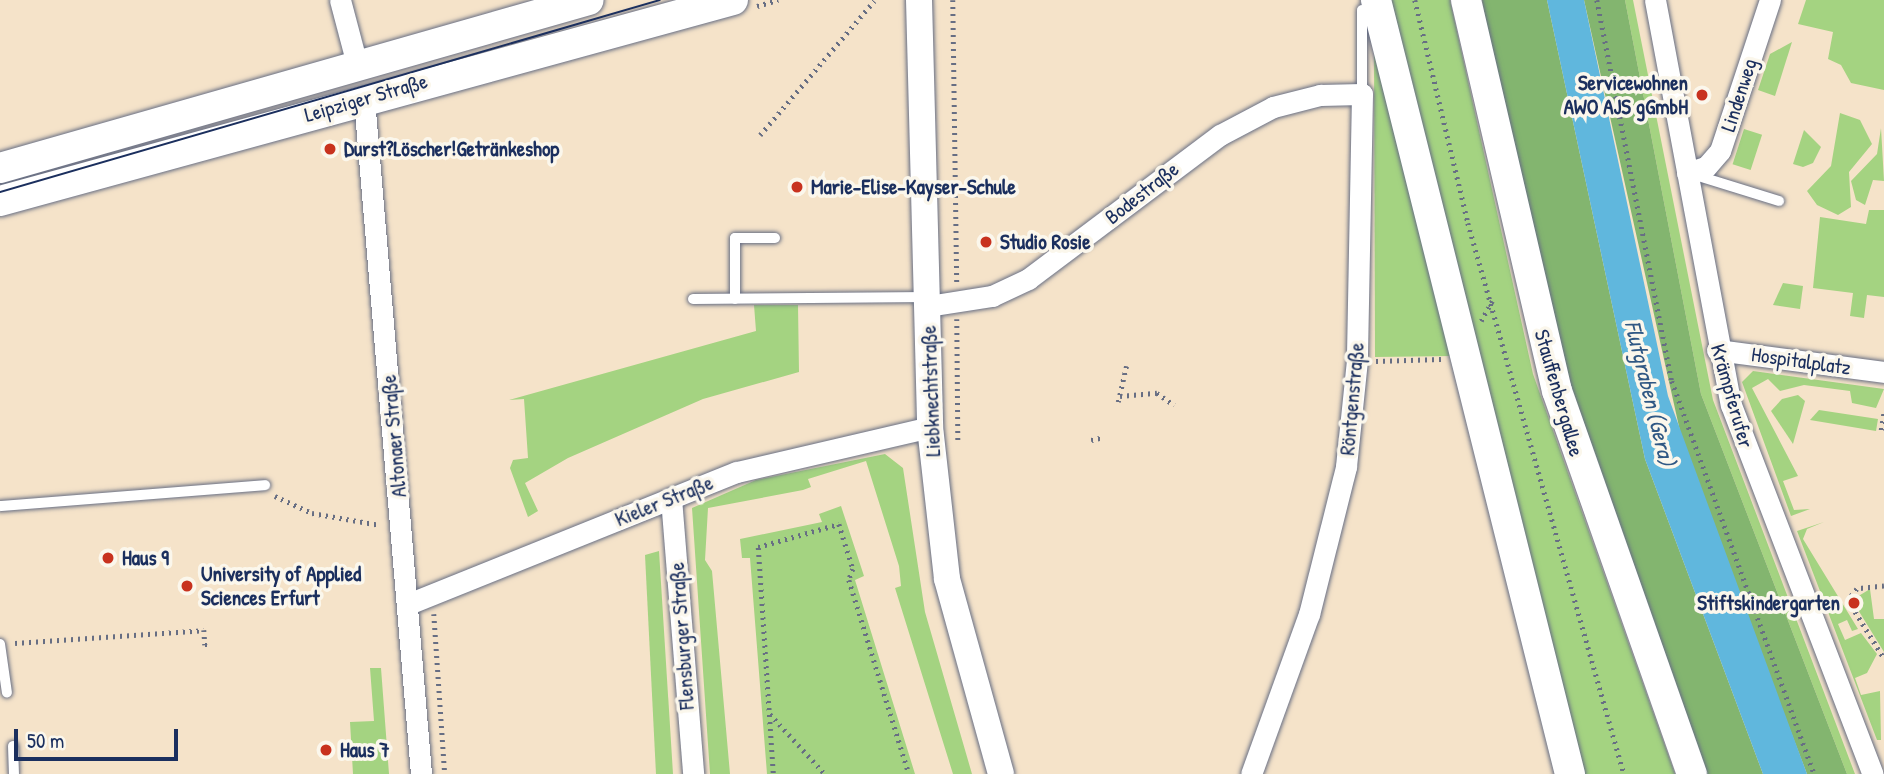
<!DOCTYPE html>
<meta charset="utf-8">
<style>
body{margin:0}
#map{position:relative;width:1884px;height:774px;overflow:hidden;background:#f5e3c9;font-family:"Patrick Hand",sans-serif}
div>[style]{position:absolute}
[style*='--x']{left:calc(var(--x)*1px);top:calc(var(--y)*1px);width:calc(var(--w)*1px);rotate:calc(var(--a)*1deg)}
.green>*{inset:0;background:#a4d381;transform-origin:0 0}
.forest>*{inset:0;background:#83b56f}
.water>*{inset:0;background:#60b7dd}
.path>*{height:4.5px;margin-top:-2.25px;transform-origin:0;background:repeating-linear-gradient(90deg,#676e83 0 2px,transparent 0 7px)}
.roads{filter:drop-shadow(0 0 2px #676e83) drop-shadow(0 0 2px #676e83)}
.service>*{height:10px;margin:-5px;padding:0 5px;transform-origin:5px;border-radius:5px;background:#fff}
.minor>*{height:21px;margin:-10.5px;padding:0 10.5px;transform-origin:10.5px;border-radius:10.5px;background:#fff}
.tertiary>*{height:26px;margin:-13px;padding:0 13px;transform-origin:13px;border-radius:13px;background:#fff}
.secondary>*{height:30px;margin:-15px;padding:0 15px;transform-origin:15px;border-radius:15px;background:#fff}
.tram>*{height:2px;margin:-1px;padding:0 1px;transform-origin:1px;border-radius:1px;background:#1b2f5e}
.dots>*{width:19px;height:19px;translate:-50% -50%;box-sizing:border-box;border:4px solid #fbf7ec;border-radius:50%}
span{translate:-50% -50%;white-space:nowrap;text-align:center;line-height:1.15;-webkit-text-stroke:7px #fbf7ec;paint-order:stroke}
.poi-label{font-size:21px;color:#1b2f5e;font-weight:700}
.right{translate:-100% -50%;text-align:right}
.left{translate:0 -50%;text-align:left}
.street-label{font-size:21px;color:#1b2f5e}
.water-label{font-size:23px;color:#305884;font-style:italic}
.scale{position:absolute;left:14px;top:729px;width:164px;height:32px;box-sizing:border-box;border:4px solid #1b2f5e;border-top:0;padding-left:9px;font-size:21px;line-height:24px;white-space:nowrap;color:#1b2f5e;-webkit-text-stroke:5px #fbf7ec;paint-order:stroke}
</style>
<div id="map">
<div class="green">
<i style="clip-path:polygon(1387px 0,1450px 0,1533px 374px,1675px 774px,1580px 774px)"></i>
<i style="clip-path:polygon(1625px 0,1633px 0,1713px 400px,1855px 774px,1847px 774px,1701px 394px)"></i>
<i style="clip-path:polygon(1806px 0,1884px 0,1884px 90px,1851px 83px,1841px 65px,1828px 59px,1833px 32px,1798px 24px)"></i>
<i style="clip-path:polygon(1792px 42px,1775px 96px,1758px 90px,1770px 54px)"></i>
<i style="clip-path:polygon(1374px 49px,1452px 356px,1375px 357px)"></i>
<i style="clip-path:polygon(1840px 113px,1860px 120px,1872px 144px,1849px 172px,1851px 207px,1838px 215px,1817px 205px,1807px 191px,1831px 166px)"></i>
<i style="clip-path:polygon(1881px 128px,1884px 181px,1873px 180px,1865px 205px,1856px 200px,1851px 181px,1877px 154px)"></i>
<i style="left:1744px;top:129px;width:19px;height:37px;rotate:18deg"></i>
<i style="clip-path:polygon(1804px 130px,1821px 147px,1813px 163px,1803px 167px,1793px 164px)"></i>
<i style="clip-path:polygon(1869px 210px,1884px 210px,1884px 297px,1867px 295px,1864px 318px,1850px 316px,1853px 293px,1813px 288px,1820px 217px,1866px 224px)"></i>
<i style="clip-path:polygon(1783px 283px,1803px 286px,1800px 309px,1773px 305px)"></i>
<i style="clip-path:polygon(754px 305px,798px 305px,799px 372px,703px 399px,568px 458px,525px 483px,538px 511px,528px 517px,510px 468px,513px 460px,528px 458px,524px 399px,509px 400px,756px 331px)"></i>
<i style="clip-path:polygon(1753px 371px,1884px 389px,1876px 408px,1852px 403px,1850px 391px,1804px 385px,1780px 391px,1768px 379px,1752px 388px,1798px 476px,1783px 481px,1794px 510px,1810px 509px,1791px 516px,1742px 382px)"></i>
<i style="clip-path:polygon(1798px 395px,1805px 401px,1793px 444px,1771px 411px,1782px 399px)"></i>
<i style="clip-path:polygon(1819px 410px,1878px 419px,1876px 431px,1810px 420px)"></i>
<i style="clip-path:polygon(885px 454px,903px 468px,925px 612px,972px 774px,953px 774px,895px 588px,901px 586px,899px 566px,866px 461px,808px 479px,811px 487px,803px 490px,708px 508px,705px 560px,712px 571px,730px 774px,710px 774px,692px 508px,756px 480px)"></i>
<i style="clip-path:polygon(841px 506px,864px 576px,855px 580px,915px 774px,767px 774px,750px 558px,742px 558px,740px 539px,822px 522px,819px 514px)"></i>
<i style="clip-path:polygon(1824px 522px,1807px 529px,1803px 539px,1858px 629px,1852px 631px,1847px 620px,1838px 624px,1845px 640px,1861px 633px,1877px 654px,1867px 673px,1855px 678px,1861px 695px,1880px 691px,1881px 740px,1877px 740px,1797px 531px)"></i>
<i style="clip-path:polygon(659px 551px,673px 774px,656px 774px,645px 555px)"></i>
<i style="clip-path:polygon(1870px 589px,1874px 619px,1884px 619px,1884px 652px,1852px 600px)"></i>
<i style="clip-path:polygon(370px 668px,381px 668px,389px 774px,353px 774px,350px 722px,374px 721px)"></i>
</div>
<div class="forest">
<i style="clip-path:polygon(1482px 0,1547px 0,1645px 459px,1763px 774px,1707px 774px,1640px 610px,1592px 469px,1502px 113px)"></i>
<i style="clip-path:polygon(1584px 0,1625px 0,1701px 394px,1847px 774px,1807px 774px,1686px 458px)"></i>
</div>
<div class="water">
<i style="clip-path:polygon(1547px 0,1584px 0,1668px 396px,1807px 774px,1763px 774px,1645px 459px)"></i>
</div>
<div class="path">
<i style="--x:953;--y:0;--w:283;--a:89.2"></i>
<i style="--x:1415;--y:0;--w:229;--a:76.6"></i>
<i style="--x:1468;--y:223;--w:573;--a:74.19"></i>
<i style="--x:1597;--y:0;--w:388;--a:78.9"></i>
<i style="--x:1672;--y:381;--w:418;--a:70.1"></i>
<i style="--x:757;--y:6;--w:22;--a:-16"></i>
<i style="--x:760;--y:135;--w:176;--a:-49.6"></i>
<i style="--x:957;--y:319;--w:121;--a:89.5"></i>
<i style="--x:1481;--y:321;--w:23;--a:-61"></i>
<i style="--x:1376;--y:361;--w:65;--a:-1.8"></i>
<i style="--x:1120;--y:396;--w:37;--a:-5"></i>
<i style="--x:1157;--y:393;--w:21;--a:35"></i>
<i style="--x:1118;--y:402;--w:37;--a:-77"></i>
<i style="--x:1881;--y:430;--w:18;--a:-81"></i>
<i style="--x:1091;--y:440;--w:13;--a:-13"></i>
<i style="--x:275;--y:496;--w:41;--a:24.7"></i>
<i style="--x:312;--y:513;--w:69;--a:10"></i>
<i style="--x:1884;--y:586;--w:27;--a:174"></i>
<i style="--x:1857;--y:589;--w:14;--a:129"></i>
<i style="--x:1848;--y:600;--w:68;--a:58.2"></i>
<i style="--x:434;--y:614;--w:160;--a:86.1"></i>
<i style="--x:15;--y:643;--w:189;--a:-3.9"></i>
<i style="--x:204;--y:630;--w:15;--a:86"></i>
<i style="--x:205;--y:645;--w:6;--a:0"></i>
<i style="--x:770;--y:714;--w:81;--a:47.5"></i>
<i style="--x:773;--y:773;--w:226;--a:-93.8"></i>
<i style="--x:758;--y:547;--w:84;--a:-15.9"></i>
<i style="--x:839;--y:524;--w:47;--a:72.7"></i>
<i style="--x:853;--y:569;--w:12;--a:110"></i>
<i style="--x:849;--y:580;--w:203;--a:72.8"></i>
</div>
<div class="roads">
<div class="service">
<i style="--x:1362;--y:94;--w:84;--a:-90"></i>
<i style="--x:1695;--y:175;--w:88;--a:17.2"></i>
<i style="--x:693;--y:299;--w:235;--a:-0.5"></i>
<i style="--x:735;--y:299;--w:61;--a:-90"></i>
<i style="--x:735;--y:238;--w:40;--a:0"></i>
<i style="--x:0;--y:506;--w:266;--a:-4.5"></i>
<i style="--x:0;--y:644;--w:49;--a:81.9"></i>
<i style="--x:13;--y:746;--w:28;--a:88"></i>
</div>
<div class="minor">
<i style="--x:340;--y:0;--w:70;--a:75.2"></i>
<i style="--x:1655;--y:0;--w:412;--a:79.4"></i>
<i style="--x:1731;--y:405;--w:395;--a:69"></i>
<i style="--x:364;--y:99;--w:677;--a:85.17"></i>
<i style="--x:1687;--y:173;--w:20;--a:-18"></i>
<i style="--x:1706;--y:167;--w:21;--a:-49"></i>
<i style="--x:1720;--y:151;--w:159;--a:-71.7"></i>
<i style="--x:928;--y:306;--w:65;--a:-8.9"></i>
<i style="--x:992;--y:296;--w:40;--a:-25"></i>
<i style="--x:1028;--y:279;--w:240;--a:-36.9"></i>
<i style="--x:1220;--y:135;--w:60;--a:-27.8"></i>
<i style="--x:1273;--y:107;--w:49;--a:-14.3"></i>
<i style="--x:1320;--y:95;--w:42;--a:-1.4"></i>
<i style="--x:1362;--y:94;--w:266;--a:91.1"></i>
<i style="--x:1357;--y:360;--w:108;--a:95.9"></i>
<i style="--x:1346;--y:467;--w:152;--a:104.1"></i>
<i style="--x:1309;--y:614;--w:170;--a:109.9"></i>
<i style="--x:1717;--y:350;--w:168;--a:7.5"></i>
<i style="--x:671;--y:498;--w:277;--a:85.4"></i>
<i style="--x:408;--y:604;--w:354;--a:-21.9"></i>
<i style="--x:737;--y:472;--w:198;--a:-13.1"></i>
</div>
<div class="tertiary">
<i style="--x:919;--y:0;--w:427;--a:88.5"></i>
<i style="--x:930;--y:427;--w:153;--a:83.6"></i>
<i style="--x:947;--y:579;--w:202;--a:74.5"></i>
</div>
<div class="secondary">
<i style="--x:1376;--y:0;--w:798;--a:75.93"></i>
<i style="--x:1466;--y:0;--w:401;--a:76.9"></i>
<i style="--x:1557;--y:391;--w:406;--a:70.6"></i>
<i style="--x:0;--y:168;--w:612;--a:-15.92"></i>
<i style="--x:0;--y:201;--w:760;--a:-15.33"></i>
</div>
</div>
<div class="tram">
<i style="--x:0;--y:192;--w:687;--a:-16.22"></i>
</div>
<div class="dots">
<i style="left:1702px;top:95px;background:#c8321e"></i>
<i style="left:330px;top:149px;background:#c8321e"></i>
<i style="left:797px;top:187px;background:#c8321e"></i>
<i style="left:986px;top:242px;background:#c8321e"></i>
<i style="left:108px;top:558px;background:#c8321e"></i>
<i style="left:187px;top:586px;background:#c8321e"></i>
<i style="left:1854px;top:603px;background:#c8321e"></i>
<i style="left:326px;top:750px;background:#c8321e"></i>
</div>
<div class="poi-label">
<span class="right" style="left:1688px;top:95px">Servicewohnen<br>AWO AJS gGmbH</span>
<span class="left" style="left:344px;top:149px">Durst?Löscher!Getränkeshop</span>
<span class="left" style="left:811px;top:187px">Marie-Elise-Kayser-Schule</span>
<span class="left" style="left:1000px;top:242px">Studio Rosie</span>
<span class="left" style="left:122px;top:558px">Haus 9</span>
<span class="left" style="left:201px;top:586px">University of Applied<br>Sciences Erfurt</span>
<span class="right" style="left:1840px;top:603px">Stiftskindergarten</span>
<span class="left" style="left:340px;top:750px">Haus 7</span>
</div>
<div class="street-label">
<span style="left:1739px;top:95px;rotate:-72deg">Lindenweg</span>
<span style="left:366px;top:98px;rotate:-16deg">Leipziger Straße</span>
<span style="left:1142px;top:193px;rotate:-38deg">Bodestraße</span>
<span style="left:1801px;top:361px;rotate:8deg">Hospitalplatz</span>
<span style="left:931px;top:391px;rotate:-92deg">Liebknechtstraße</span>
<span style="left:1559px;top:393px;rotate:74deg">Stauffenbergallee</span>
<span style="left:1732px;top:396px;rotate:74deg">Krämpferufer</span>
<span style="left:1352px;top:399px;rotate:-85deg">Röntgenstraße</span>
<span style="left:394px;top:436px;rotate:-95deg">Altonaer Straße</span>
<span style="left:664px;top:501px;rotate:-22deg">Kieler Straße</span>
<span style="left:682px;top:636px;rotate:-94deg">Flensburger Straße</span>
</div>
<div class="water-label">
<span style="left:1650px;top:393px;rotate:76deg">Flutgraben (Gera)</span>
</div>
<div class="scale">50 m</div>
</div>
